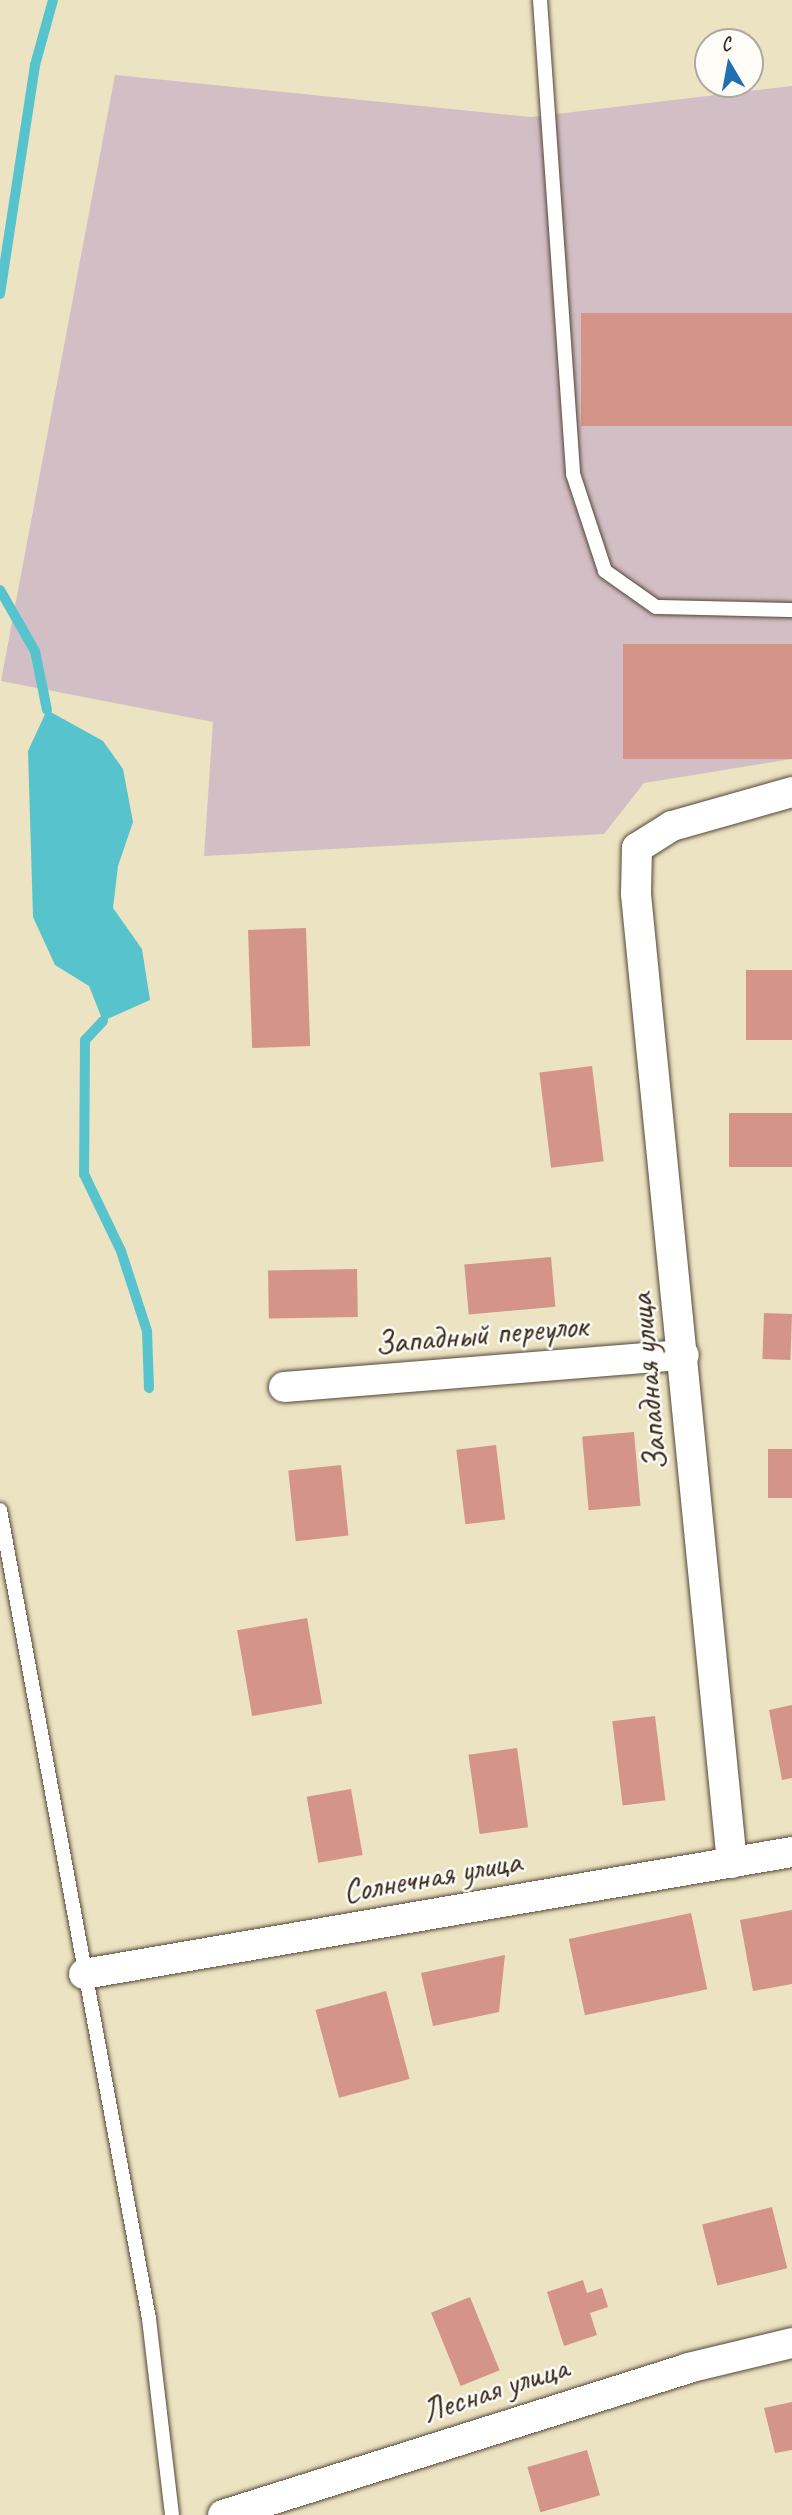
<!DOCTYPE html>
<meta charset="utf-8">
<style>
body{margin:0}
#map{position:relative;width:792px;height:2515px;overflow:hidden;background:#ebe3c2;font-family:Caveat,sans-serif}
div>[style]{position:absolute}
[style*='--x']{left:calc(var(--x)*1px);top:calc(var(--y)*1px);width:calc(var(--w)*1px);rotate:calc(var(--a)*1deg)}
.industrial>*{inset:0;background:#d2bec5}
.water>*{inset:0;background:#57c4cd}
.stream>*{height:10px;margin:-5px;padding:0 5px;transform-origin:5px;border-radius:5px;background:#57c4cd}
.building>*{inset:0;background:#d49488;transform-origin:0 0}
.roads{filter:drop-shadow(0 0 2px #554637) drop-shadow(0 0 2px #554637)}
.service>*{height:14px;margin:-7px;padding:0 7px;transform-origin:7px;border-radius:7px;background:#fff}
.minor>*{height:30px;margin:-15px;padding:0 15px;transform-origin:15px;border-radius:15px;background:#fff}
span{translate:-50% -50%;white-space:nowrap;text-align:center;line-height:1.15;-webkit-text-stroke:5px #fdfcf7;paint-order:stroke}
.street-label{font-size:33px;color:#3b2a1e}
.north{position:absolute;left:694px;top:28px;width:70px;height:70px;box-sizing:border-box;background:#fdfcf7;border:2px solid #afa8a0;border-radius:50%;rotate:350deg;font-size:19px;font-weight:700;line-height:28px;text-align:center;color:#3b2a1e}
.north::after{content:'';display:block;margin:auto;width:24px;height:32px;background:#1f6fb2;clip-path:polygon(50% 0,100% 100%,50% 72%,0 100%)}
</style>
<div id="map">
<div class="industrial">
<i style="clip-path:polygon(115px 75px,531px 117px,792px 86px,792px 759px,644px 783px,604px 834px,204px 856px,213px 722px,1px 681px)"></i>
</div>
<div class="water">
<i style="clip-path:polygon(47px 710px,103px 741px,123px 769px,133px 822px,118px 866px,113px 908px,142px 949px,150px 1000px,103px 1021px,89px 986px,55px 965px,33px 917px,28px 751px)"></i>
</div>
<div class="stream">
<i style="--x:0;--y:294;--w:232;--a:-81.3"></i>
<i style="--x:35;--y:65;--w:67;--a:-74.5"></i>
<i style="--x:0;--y:590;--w:70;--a:60.2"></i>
<i style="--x:35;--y:651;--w:60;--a:78.5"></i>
<i style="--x:103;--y:1021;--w:26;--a:133"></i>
<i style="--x:85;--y:1040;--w:134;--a:90.4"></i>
<i style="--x:84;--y:1174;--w:85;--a:64.3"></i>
<i style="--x:121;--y:1251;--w:84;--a:72"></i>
<i style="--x:147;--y:1331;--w:57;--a:88"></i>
</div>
<div class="building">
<i style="left:792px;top:313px;width:113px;height:211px;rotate:90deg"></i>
<i style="left:792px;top:644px;width:115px;height:169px;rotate:90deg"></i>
<i style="left:306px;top:928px;width:118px;height:58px;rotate:88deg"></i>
<i style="left:792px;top:970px;width:70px;height:46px;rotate:90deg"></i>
<i style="left:592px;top:1066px;width:96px;height:53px;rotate:83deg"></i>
<i style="left:792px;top:1113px;width:54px;height:63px;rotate:90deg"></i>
<i style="left:551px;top:1257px;width:50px;height:87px;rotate:85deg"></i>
<i style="left:357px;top:1269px;width:48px;height:89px;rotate:89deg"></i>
<i style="left:764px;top:1313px;width:28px;height:46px;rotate:2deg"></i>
<i style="left:634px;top:1432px;width:74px;height:52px;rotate:85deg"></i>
<i style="left:496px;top:1445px;width:75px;height:40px;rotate:83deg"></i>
<i style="left:792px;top:1449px;width:49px;height:24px;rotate:90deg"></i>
<i style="left:341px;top:1465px;width:71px;height:53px;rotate:84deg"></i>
<i style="left:307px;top:1618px;width:87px;height:71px;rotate:80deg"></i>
<i style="clip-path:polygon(792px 1705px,792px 1778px,782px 1780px,769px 1710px)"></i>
<i style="left:655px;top:1716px;width:85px;height:43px;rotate:83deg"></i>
<i style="left:517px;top:1748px;width:80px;height:49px;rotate:82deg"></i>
<i style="left:351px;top:1789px;width:67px;height:45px;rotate:80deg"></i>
<i style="clip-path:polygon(792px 1910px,792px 1984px,753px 1991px,740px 1920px)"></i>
<i style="left:691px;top:1913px;width:78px;height:125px;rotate:78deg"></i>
<i style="clip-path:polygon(505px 1955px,499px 2012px,433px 2026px,421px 1973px)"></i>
<i style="left:386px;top:1991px;width:91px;height:73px;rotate:75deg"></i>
<i style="left:772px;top:2207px;width:63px;height:72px;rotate:76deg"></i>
<i style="clip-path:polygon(583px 2280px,587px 2293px,602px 2288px,608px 2307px,590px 2313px,597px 2335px,564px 2346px,547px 2292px)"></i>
<i style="left:470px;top:2297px;width:79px;height:42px;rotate:68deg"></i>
<i style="clip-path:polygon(792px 2402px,792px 2450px,775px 2453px,764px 2408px)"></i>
<i style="left:587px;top:2450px;width:47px;height:62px;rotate:74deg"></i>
</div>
<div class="roads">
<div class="service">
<i style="--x:540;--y:0;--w:475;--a:86"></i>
<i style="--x:573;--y:474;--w:102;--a:71.7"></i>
<i style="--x:605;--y:571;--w:62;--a:35.2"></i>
<i style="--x:656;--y:607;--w:136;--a:1.3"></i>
<i style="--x:0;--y:1510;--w:823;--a:79.56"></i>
<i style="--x:149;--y:2319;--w:197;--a:83.3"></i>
</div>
<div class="minor">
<i style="--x:284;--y:1387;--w:401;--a:-4.6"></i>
<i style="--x:732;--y:1863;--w:974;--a:-95.66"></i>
<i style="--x:636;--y:894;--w:46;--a:-88.8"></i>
<i style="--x:637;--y:848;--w:41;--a:-32.2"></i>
<i style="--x:672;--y:826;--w:125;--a:-15.8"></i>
<i style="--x:84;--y:1974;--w:718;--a:-9.78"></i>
<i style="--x:223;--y:2515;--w:488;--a:-17.5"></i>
<i style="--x:688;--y:2368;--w:107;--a:-13.5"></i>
</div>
</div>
<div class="street-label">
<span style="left:481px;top:1335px;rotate:-5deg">Западный переулок</span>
<span style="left:649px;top:1382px;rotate:-95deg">Западная улица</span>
<span style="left:432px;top:1877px;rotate:-10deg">Солнечная улица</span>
<span style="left:495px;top:2390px;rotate:-18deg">Лесная улица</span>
</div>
<div class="north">С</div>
</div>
